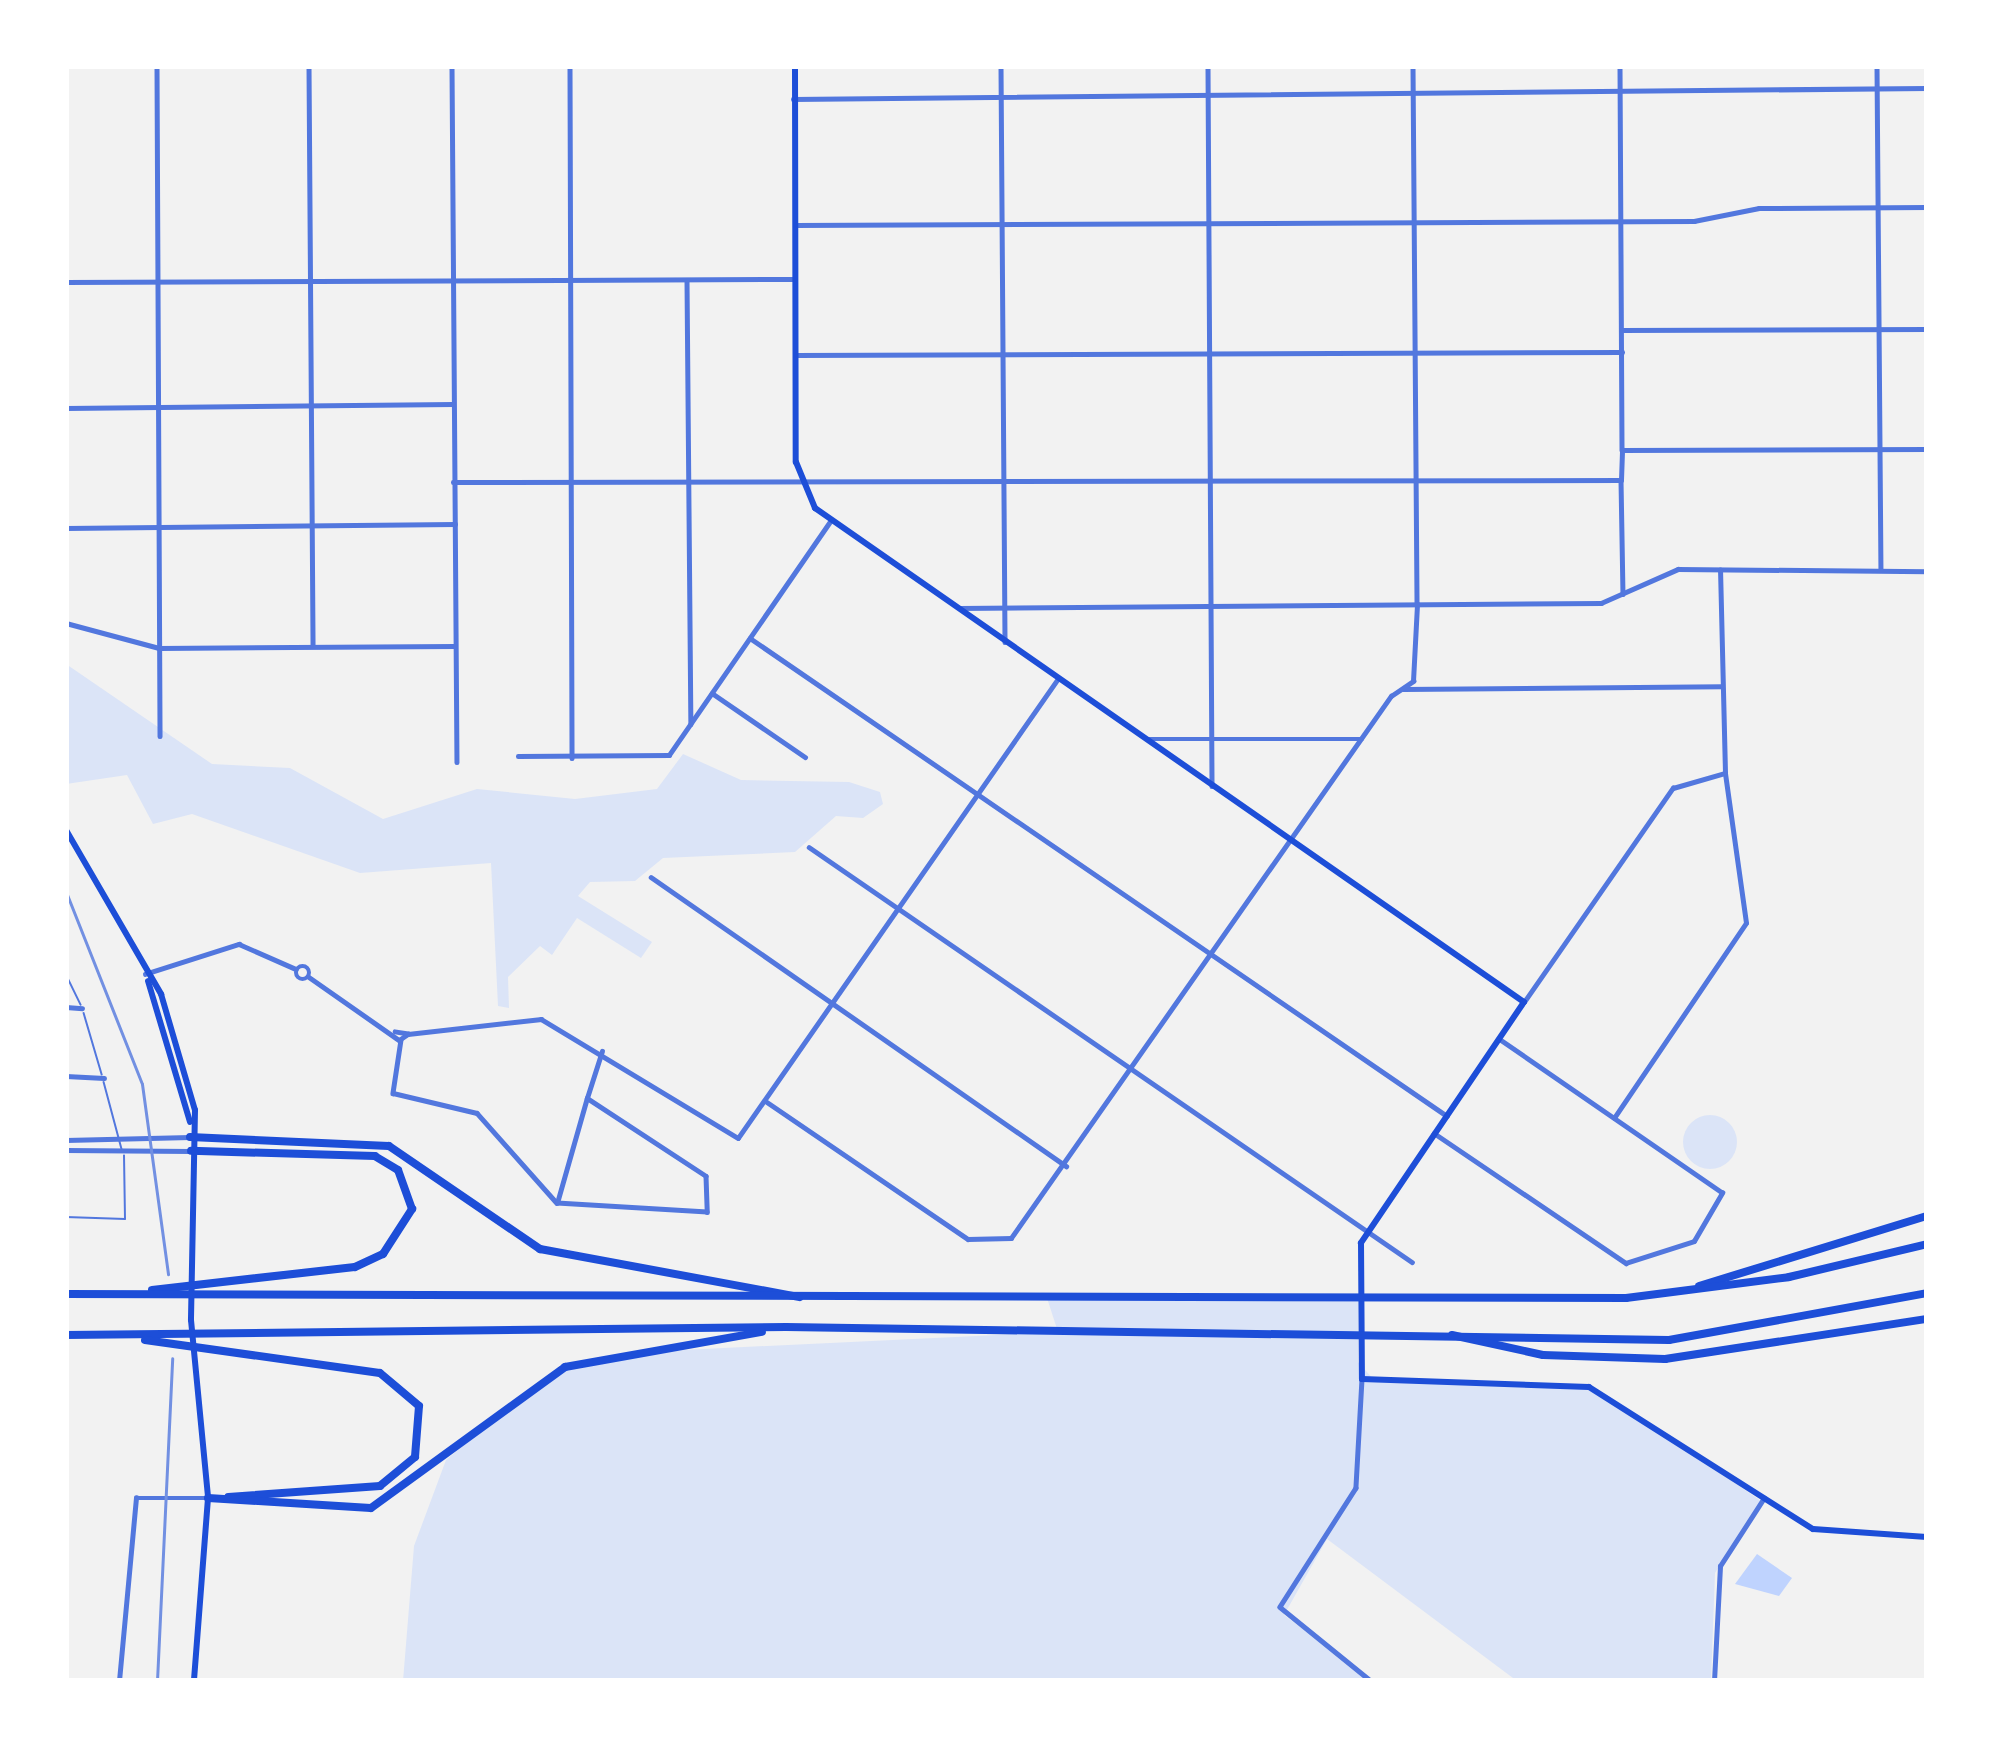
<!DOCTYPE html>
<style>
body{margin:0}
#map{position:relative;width:1993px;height:1747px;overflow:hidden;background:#f2f2f2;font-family:Quicksand,sans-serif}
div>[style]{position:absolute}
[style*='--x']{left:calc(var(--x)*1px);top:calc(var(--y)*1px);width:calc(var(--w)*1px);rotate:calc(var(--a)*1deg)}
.green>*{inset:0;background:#dbe4f7}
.round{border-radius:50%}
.water>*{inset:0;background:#bfd3fe}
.service>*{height:1.5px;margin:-0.75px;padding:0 0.75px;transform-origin:0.75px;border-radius:0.75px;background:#5277de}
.minor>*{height:4.5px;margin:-2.25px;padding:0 2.25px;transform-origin:2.25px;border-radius:2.25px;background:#5277de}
.tertiary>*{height:4.5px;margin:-2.25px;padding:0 2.25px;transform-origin:2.25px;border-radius:2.25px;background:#5277de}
.tertiary>.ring{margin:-2.25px;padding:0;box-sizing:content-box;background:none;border:4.5px solid #5277de;border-radius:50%}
.secondary>*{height:6px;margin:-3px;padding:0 3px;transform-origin:3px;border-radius:3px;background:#1d4ed8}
.primary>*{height:6px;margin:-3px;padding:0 3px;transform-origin:3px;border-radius:3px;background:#1d4ed8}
.motorway>*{height:8px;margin:-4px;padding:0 4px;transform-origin:4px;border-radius:4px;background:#1d4ed8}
.rail>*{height:3px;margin:-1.5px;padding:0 1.5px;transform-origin:1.5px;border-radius:1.5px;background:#7290e2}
span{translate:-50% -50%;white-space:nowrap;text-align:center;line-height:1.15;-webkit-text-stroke:9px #fff;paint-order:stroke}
.frame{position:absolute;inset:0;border:69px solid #fff;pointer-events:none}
</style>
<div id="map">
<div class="green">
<i style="clip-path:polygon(66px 664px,212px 764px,290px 768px,383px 819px,477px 789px,575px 799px,657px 789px,683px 754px,741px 780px,849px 782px,880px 792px,883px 804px,863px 818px,836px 816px,795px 852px,663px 858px,635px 881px,590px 882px,578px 896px,652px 942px,641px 958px,577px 918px,552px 955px,540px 946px,508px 977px,509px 1008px,498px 1006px,491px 863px,360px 873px,192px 814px,153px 824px,127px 775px,66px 784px)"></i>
<i class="round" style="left:1683px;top:1115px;width:54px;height:54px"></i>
<i style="clip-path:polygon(1046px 1295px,1358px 1296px,1358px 1362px,1375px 1381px,1582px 1387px,1614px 1400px,1761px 1501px,1715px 1573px,1711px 1681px,1517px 1681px,1327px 1539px,1284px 1615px,1373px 1681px,403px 1681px,414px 1546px,446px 1460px,538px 1382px,569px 1366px,683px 1350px,1058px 1332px)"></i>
</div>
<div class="water">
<i style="clip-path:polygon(1757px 1554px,1792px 1578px,1779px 1596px,1735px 1584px)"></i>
</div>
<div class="service">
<i style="--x:66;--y:974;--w:34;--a:64"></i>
<i style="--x:84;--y:1013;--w:64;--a:73.6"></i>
<i style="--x:104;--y:1082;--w:69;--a:75"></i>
<i style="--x:66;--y:1217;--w:59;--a:1.9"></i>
<i style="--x:125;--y:1219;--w:63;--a:-90.9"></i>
</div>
<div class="minor">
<i style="--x:157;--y:66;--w:670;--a:89.74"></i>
<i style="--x:309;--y:66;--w:580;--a:89.6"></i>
<i style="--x:452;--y:66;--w:696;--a:89.59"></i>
<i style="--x:570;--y:66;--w:692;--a:89.83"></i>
<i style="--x:1001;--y:66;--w:576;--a:89.6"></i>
<i style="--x:1208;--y:66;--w:720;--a:89.68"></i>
<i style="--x:1620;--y:66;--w:384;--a:89.7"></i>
<i style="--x:1877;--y:66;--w:504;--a:89.55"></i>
<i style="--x:793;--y:99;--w:1134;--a:-0.56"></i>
<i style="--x:687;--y:280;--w:444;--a:89.5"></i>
<i style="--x:1621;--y:330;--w:306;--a:-0.2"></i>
<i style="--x:796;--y:355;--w:826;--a:-0.21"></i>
<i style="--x:66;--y:408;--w:387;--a:-0.6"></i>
<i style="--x:1621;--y:480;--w:114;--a:89"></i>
<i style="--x:66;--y:528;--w:389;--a:-0.6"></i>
<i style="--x:66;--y:623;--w:96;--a:15"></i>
<i style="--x:159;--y:648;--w:296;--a:-0.4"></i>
<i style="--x:750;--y:638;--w:845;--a:34.44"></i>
<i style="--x:1403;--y:689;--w:319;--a:-0.5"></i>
<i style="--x:712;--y:693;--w:113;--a:34.5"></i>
<i style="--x:1146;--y:739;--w:216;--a:0"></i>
<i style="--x:518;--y:756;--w:151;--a:-0.4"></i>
<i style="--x:669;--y:755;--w:283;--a:-55.4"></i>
<i style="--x:809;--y:847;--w:732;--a:34.54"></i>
<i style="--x:651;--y:877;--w:506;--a:34.85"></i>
<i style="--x:66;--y:1007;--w:16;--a:4"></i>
<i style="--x:401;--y:1040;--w:54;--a:98.6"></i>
<i style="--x:393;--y:1093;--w:86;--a:13.4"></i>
<i style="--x:477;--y:1113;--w:120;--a:48.4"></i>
<i style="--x:66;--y:1076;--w:38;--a:3"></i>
<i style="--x:587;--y:1098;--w:142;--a:33.2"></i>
<i style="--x:706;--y:1176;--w:36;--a:88"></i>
<i style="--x:707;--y:1212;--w:150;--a:-176.6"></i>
<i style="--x:557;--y:1203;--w:109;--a:-74.1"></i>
<i style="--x:587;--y:1098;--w:49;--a:-72.3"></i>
<i style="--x:767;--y:1102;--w:243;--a:34.3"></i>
<i style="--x:968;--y:1239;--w:43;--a:-1.3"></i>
<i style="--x:1011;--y:1238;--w:662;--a:-54.97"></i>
<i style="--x:1391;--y:696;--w:27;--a:-34"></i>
<i style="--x:1413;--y:681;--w:77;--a:-87"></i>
<i style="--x:1614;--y:1118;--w:235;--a:-55.9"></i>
<i style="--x:1746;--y:923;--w:151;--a:-98"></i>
<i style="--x:1434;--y:1133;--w:232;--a:34.1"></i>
<i style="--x:1626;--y:1263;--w:71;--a:-17.9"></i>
<i style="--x:1694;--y:1241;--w:56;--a:-59.7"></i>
<i style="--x:1722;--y:1193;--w:270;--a:-145.4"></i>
<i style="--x:66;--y:1140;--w:124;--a:-1.4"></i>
<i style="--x:66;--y:1150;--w:125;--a:0.5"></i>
</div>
<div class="tertiary">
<i style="--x:1413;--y:66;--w:538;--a:89.57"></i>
<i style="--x:795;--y:225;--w:899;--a:-0.25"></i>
<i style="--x:1694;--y:221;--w:66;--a:-11.3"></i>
<i style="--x:1759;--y:208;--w:168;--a:-0.3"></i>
<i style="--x:66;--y:282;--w:729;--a:-0.24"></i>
<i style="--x:453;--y:482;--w:1168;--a:-0.1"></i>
<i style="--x:1621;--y:480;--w:30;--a:-88"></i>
<i style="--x:1622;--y:450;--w:305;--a:-0.2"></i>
<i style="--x:960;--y:608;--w:641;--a:-0.45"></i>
<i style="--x:1601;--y:603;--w:84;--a:-23.8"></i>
<i style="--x:1678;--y:569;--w:249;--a:0.5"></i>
<i class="ring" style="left:296px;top:966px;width:9.5px;height:9.5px"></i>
<i style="--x:145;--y:974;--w:99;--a:-17.7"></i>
<i style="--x:239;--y:944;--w:62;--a:23.7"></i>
<i style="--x:309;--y:977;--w:110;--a:35"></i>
<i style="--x:399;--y:1040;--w:11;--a:-34"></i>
<i style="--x:408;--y:1034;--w:13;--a:-171"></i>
<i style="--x:1524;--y:1002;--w:261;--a:-55.2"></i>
<i style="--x:1673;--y:788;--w:54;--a:-16.1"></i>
<i style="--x:1725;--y:773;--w:203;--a:-91.4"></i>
<i style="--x:408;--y:1034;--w:134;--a:-6.4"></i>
<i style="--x:541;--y:1019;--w:230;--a:31.1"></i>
<i style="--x:738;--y:1138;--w:558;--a:-55.14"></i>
<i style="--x:1362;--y:1379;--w:109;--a:93.2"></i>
<i style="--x:1356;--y:1488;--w:141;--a:122.6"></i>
<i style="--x:1280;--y:1607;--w:117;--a:39.1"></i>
<i style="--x:119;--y:1681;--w:184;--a:-84.7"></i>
<i style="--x:136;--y:1498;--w:72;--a:0"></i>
<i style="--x:1714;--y:1681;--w:115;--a:-87"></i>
<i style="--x:1720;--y:1566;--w:81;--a:-57.1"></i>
</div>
<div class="secondary">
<i style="--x:795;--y:66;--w:396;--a:89.9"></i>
<i style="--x:796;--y:462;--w:50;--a:67.6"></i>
<i style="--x:815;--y:508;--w:864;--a:34.87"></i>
<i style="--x:1524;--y:1002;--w:291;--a:124.1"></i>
<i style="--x:1361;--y:1243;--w:136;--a:89.6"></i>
<i style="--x:1362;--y:1379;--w:227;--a:2"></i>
<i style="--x:1589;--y:1387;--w:265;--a:32.4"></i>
<i style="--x:1813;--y:1529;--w:114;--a:4"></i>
</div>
<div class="primary">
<i style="--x:66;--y:830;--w:190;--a:59.9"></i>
<i style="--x:161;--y:994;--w:121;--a:73.7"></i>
<i style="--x:195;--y:1110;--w:210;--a:91.1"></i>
<i style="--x:191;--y:1320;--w:179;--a:84.5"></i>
<i style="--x:208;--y:1498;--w:184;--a:94.4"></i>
<i style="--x:148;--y:981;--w:147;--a:73.4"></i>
</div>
<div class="motorway">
<i style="--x:190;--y:1137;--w:199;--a:2.6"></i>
<i style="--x:389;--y:1146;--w:183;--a:34.3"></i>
<i style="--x:540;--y:1249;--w:264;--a:10.5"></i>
<i style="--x:1699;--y:1286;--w:239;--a:-17.1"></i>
<i style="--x:152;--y:1290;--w:204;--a:-6.5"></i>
<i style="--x:355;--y:1267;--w:31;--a:-25"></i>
<i style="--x:383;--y:1254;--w:54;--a:-57.2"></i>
<i style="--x:412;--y:1209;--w:41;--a:-109.7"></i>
<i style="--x:398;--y:1170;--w:27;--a:-149"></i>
<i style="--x:375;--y:1156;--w:184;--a:-178.4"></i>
<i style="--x:66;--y:1294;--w:1560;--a:0.15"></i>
<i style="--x:1626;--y:1298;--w:164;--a:-7.3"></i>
<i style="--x:1789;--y:1277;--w:142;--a:-13.4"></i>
<i style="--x:66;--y:1335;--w:720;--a:-0.64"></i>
<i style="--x:786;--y:1327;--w:883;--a:0.84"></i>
<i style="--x:1669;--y:1340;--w:262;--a:-10.3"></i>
<i style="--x:1452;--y:1335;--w:93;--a:12.4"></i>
<i style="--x:1543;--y:1355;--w:122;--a:1.9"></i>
<i style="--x:1665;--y:1359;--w:265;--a:-8.7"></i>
<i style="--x:145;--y:1340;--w:237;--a:8"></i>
<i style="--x:380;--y:1373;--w:51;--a:40.2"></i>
<i style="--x:419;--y:1406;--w:51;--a:94.5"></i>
<i style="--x:415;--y:1457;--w:45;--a:140.4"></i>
<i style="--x:380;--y:1486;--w:152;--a:175.9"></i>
<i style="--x:208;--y:1498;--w:163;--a:3.5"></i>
<i style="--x:371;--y:1508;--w:240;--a:-36"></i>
<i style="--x:565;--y:1367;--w:200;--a:-10.1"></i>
</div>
<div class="rail">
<i style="--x:66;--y:892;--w:206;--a:68.4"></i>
<i style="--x:142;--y:1084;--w:192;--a:82.2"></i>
<i style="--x:157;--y:1681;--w:323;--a:-87.3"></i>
</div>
<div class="frame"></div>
</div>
